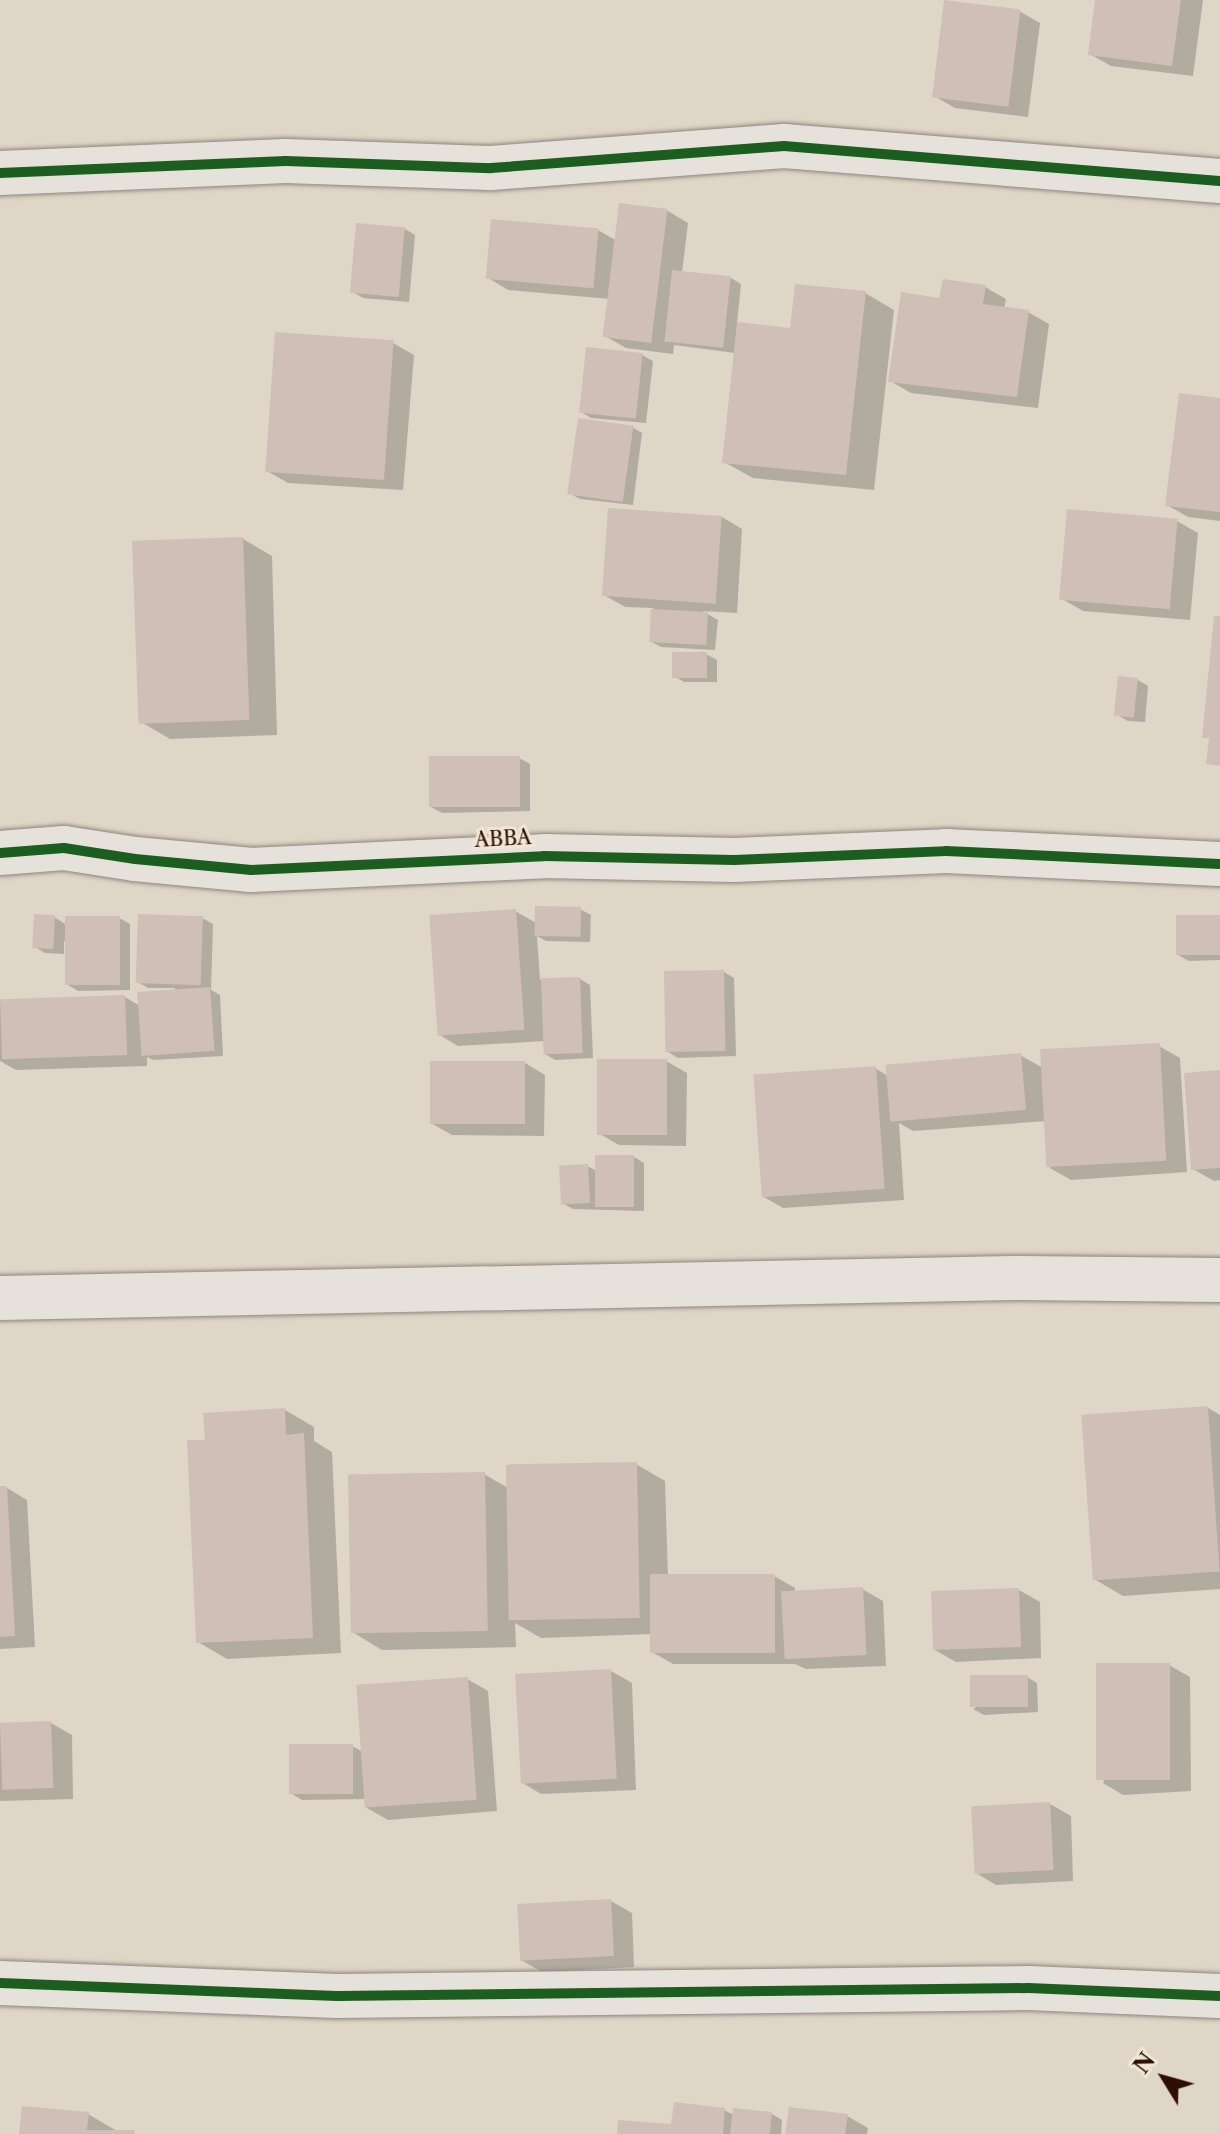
<!DOCTYPE html>
<style>
body{margin:0}
#map{position:relative;width:1220px;height:2134px;overflow:hidden;background:#dfd6c8;font-family:"Libre Caslon Text",serif}
div>[style]{position:absolute}
[style*='--x']{left:calc(var(--x)*1px);top:calc(var(--y)*1px);width:calc(var(--w)*1px);rotate:calc(var(--a)*1deg)}
.shadow>*{inset:0;background:#0003}
.building>*{inset:0;background:#d0bfb6;transform-origin:0 0}
.roads{filter:drop-shadow(0 0 2px #8f867c) drop-shadow(0 0 2px #8f867c)}
.street>*{height:44px;margin:-22px;padding:0 22px;transform-origin:22px;border-radius:22px;background:#e6e2db}
.cycleway>*{height:10px;margin:-5px;padding:0 5px;transform-origin:5px;border-radius:5px;background:#1b5e20}
span{translate:-50% -50%;white-space:nowrap;text-align:center;line-height:1.15;-webkit-text-stroke:6px #f0e6d5;paint-order:stroke}
.street-label{font-size:20px;color:#2d0e01}
.north{position:absolute;left:1124px;top:2038px;width:80px;height:80px;-webkit-text-stroke:6px #f0e6d5;paint-order:stroke;rotate:307deg;font-size:22px;font-weight:700;line-height:32px;text-align:center;color:#2d0e01}
.north::after{content:'';display:block;margin:auto;width:28px;height:36px;background:#2d0e01;clip-path:polygon(50% 0,100% 100%,50% 72%,0 100%)}
</style>
<div id="map">
<div class="shadow">
<i style="clip-path:polygon(1097px 0,1203px 0,1193px 76px,1111px 66px,1090px 54px)"></i>
<i style="clip-path:polygon(1019px 11px,1040px 23px,1028px 117px,955px 108px,934px 96px)"></i>
<i style="clip-path:polygon(668px 211px,688px 223px,682px 273px,731px 278px,741px 284px,737px 324px,792px 330px,865px 293px,894px 310px,874px 490px,753px 478px,724px 462px,735px 353px,674px 345px,673px 354px,626px 348px,605px 336px,610px 299px,508px 290px,488px 278px,598px 230px,617px 241px)"></i>
<i style="clip-path:polygon(405px 229px,415px 235px,409px 302px,363px 298px,353px 292px)"></i>
<i style="clip-path:polygon(985px 287px,1006px 299px,1004px 309px,1028px 312px,1049px 324px,1038px 408px,911px 393px,890px 381px,941px 300px)"></i>
<i style="clip-path:polygon(393px 343px,414px 355px,403px 490px,288px 483px,267px 471px)"></i>
<i style="clip-path:polygon(642px 355px,653px 361px,646px 423px,591px 418px,581px 412px)"></i>
<i style="clip-path:polygon(1220px 400px,1220px 521px,1188px 517px,1167px 505px)"></i>
<i style="clip-path:polygon(632px 427px,642px 433px,633px 505px,580px 499px,569px 493px)"></i>
<i style="clip-path:polygon(722px 517px,742px 529px,737px 613px,702px 611px,718px 620px,715px 650px,661px 647px,650px 641px,653px 608px,625px 607px,604px 595px)"></i>
<i style="clip-path:polygon(1177px 521px,1198px 533px,1190px 620px,1083px 611px,1062px 599px)"></i>
<i style="clip-path:polygon(243px 539px,272px 556px,277px 735px,170px 739px,141px 722px)"></i>
<i style="clip-path:polygon(706px 654px,717px 660px,717px 682px,684px 682px,674px 676px)"></i>
<i style="clip-path:polygon(1138px 680px,1148px 686px,1145px 722px,1128px 721px,1117px 715px)"></i>
<i style="clip-path:polygon(519px 758px,530px 764px,530px 811px,442px 813px,431px 807px)"></i>
<i style="clip-path:polygon(580px 909px,591px 915px,590px 942px,546px 941px,537px 936px,540px 980px,580px 979px,590px 985px,593px 1058px,555px 1060px,545px 1054px,545px 1041px,458px 1046px,438px 1034px,515px 911px,536px 923px)"></i>
<i style="clip-path:polygon(54px 917px,67px 925px,119px 918px,130px 924px,130px 990px,78px 991px,68px 985px,68px 942px,64px 941px,64px 954px,45px 953px,35px 947px)"></i>
<i style="clip-path:polygon(1220px 917px,1220px 960px,1189px 961px,1178px 955px)"></i>
<i style="clip-path:polygon(202px 918px,213px 924px,211px 990px,220px 995px,223px 1056px,153px 1060px,147px 1057px,147px 1066px,16px 1070px,0 1061px,0 1001px,125px 997px,140px 1006px,175px 991px,175px 988px,148px 988px,138px 982px)"></i>
<i style="clip-path:polygon(724px 972px,734px 978px,736px 1056px,678px 1058px,668px 1052px)"></i>
<i style="clip-path:polygon(1159px 1046px,1180px 1058px,1187px 1172px,1071px 1180px,1050px 1168px,1047px 1121px,913px 1131px,899px 1123px,904px 1200px,783px 1208px,762px 1196px,875px 1068px,888px 1076px,1020px 1055px,1043px 1068px)"></i>
<i style="clip-path:polygon(666px 1061px,687px 1073px,686px 1146px,619px 1145px,598px 1133px)"></i>
<i style="clip-path:polygon(525px 1063px,545px 1075px,544px 1136px,452px 1135px,431px 1123px)"></i>
<i style="clip-path:polygon(1220px 1072px,1220px 1180px,1214px 1181px,1193px 1169px)"></i>
<i style="clip-path:polygon(634px 1157px,644px 1163px,644px 1211px,573px 1209px,562px 1203px,587px 1166px,597px 1171px)"></i>
<i style="clip-path:polygon(1208px 1408px,1220px 1415px,1220px 1589px,1123px 1596px,1094px 1579px)"></i>
<i style="clip-path:polygon(285px 1410px,314px 1427px,314px 1441px,332px 1452px,341px 1653px,227px 1659px,198px 1642px,207px 1442px)"></i>
<i style="clip-path:polygon(636px 1464px,665px 1481px,668px 1578px,774px 1576px,795px 1588px,795px 1592px,862px 1589px,883px 1601px,886px 1666px,806px 1669px,795px 1664px,673px 1664px,652px 1652px,652px 1634px,541px 1638px,515px 1623px,516px 1647px,382px 1650px,354px 1633px,484px 1474px,508px 1488px)"></i>
<i style="clip-path:polygon(0 1488px,7px 1488px,27px 1500px,35px 1647px,0 1649px)"></i>
<i style="clip-path:polygon(1019px 1590px,1040px 1602px,1041px 1658px,956px 1662px,935px 1650px)"></i>
<i style="clip-path:polygon(1169px 1665px,1190px 1677px,1191px 1791px,1123px 1795px,1103px 1783px)"></i>
<i style="clip-path:polygon(611px 1671px,632px 1683px,636px 1790px,541px 1794px,521px 1782px)"></i>
<i style="clip-path:polygon(1027px 1677px,1037px 1683px,1038px 1712px,984px 1715px,973px 1709px)"></i>
<i style="clip-path:polygon(467px 1679px,488px 1691px,497px 1811px,388px 1820px,367px 1808px,366px 1799px,302px 1800px,292px 1794px,352px 1746px,363px 1752px)"></i>
<i style="clip-path:polygon(51px 1723px,72px 1735px,73px 1799px,0 1801px,0 1724px)"></i>
<i style="clip-path:polygon(1050px 1804px,1071px 1816px,1073px 1881px,996px 1885px,976px 1873px)"></i>
<i style="clip-path:polygon(611px 1901px,632px 1913px,634px 1967px,542px 1972px,521px 1960px)"></i>
<i style="clip-path:polygon(724px 2110px,734px 2115px,772px 2114px,782px 2120px,781px 2134px,619px 2134px,673px 2126px)"></i>
<i style="clip-path:polygon(88px 2114px,117px 2131px,137px 2134px,21px 2134px)"></i>
<i style="clip-path:polygon(847px 2116px,868px 2128px,867px 2134px,787px 2134px)"></i>
</div>
<div class="building">
<i style="left:944px;top:0;width:77px;height:98px;rotate:7deg"></i>
<i style="clip-path:polygon(1095px 0,1181px 0,1172px 66px,1088px 55px)"></i>
<i style="left:619px;top:203px;width:49px;height:135px;rotate:7deg"></i>
<i style="left:491px;top:219px;width:108px;height:60px;rotate:5deg"></i>
<i style="left:356px;top:223px;width:49px;height:70px;rotate:5deg"></i>
<i style="left:672px;top:270px;width:59px;height:72px;rotate:6deg"></i>
<i style="clip-path:polygon(943px 279px,986px 285px,983px 304px,1029px 310px,1017px 397px,888px 382px,901px 292px,939px 298px)"></i>
<i style="clip-path:polygon(795px 284px,866px 291px,846px 475px,722px 463px,737px 322px,790px 328px)"></i>
<i style="left:275px;top:332px;width:119px;height:140px;rotate:4deg"></i>
<i style="left:586px;top:347px;width:57px;height:66px;rotate:6deg"></i>
<i style="clip-path:polygon(1179px 393px,1220px 398px,1220px 512px,1165px 506px)"></i>
<i style="left:578px;top:418px;width:56px;height:77px;rotate:8deg"></i>
<i style="left:608px;top:508px;width:114px;height:88px;rotate:4deg"></i>
<i style="left:1067px;top:509px;width:111px;height:91px;rotate:5deg"></i>
<i style="left:243px;top:537px;width:183px;height:111px;rotate:88deg"></i>
<i style="left:651px;top:609px;width:57px;height:33px;rotate:3deg"></i>
<i style="clip-path:polygon(1214px 616px,1220px 616px,1220px 766px,1206px 764px,1209px 738px,1202px 738px)"></i>
<i style="left:707px;top:652px;width:26px;height:35px;rotate:90deg"></i>
<i style="left:1118px;top:676px;width:20px;height:40px;rotate:6deg"></i>
<i style="left:520px;top:756px;width:51px;height:91px;rotate:90deg"></i>
<i style="left:535px;top:906px;width:46px;height:30px;rotate:1deg"></i>
<i style="left:516px;top:909px;width:121px;height:87px;rotate:86deg"></i>
<i style="left:34px;top:914px;width:21px;height:34px;rotate:3deg"></i>
<i style="left:138px;top:914px;width:65px;height:69px;rotate:2deg"></i>
<i style="left:1220px;top:915px;width:40px;height:44px;rotate:90deg"></i>
<i style="left:120px;top:916px;width:69px;height:55px;rotate:90deg"></i>
<i style="left:724px;top:970px;width:81px;height:60px;rotate:89deg"></i>
<i style="left:580px;top:977px;width:76px;height:39px;rotate:88deg"></i>
<i style="left:210px;top:987px;width:64px;height:73px;rotate:86deg"></i>
<i style="left:125px;top:995px;width:60px;height:125px;rotate:88deg"></i>
<i style="left:1160px;top:1043px;width:118px;height:120px;rotate:87deg"></i>
<i style="left:1021px;top:1053px;width:57px;height:136px;rotate:85deg"></i>
<i style="left:597px;top:1059px;width:70px;height:76px"></i>
<i style="left:430px;top:1061px;width:95px;height:63px"></i>
<i style="left:876px;top:1066px;width:123px;height:123px;rotate:86deg"></i>
<i style="clip-path:polygon(1220px 1070px,1220px 1168px,1191px 1170px,1184px 1073px)"></i>
<i style="left:634px;top:1155px;width:52px;height:39px;rotate:90deg"></i>
<i style="left:588px;top:1164px;width:39px;height:29px;rotate:87deg"></i>
<i style="left:1208px;top:1406px;width:166px;height:127px;rotate:86deg"></i>
<i style="clip-path:polygon(285px 1408px,286px 1435px,304px 1433px,313px 1638px,196px 1643px,187px 1440px,205px 1440px,203px 1413px)"></i>
<i style="left:637px;top:1462px;width:156px;height:131px;rotate:89deg"></i>
<i style="left:485px;top:1472px;width:159px;height:137px;rotate:89deg"></i>
<i style="clip-path:polygon(0 1486px,7px 1486px,15px 1636px,0 1637px)"></i>
<i style="left:775px;top:1574px;width:79px;height:125px;rotate:90deg"></i>
<i style="left:863px;top:1587px;width:68px;height:82px;rotate:87deg"></i>
<i style="left:1019px;top:1588px;width:59px;height:88px;rotate:88deg"></i>
<i style="left:1170px;top:1663px;width:117px;height:74px;rotate:90deg"></i>
<i style="left:611px;top:1669px;width:110px;height:96px;rotate:87deg"></i>
<i style="left:1028px;top:1675px;width:32px;height:58px;rotate:90deg"></i>
<i style="left:468px;top:1677px;width:123px;height:112px;rotate:86deg"></i>
<i style="left:51px;top:1721px;width:67px;height:51px;rotate:88deg"></i>
<i style="left:353px;top:1744px;width:50px;height:64px;rotate:90deg"></i>
<i style="left:1050px;top:1802px;width:68px;height:79px;rotate:87deg"></i>
<i style="left:611px;top:1899px;width:57px;height:94px;rotate:87deg"></i>
<i style="clip-path:polygon(674px 2102px,725px 2108px,723px 2134px,617px 2134px,618px 2120px,671px 2124px)"></i>
<i style="clip-path:polygon(22px 2106px,89px 2112px,87px 2130px,135px 2130px,134px 2134px,19px 2134px)"></i>
<i style="clip-path:polygon(789px 2107px,848px 2114px,845px 2134px,785px 2134px)"></i>
<i style="clip-path:polygon(733px 2108px,772px 2112px,770px 2134px,730px 2134px)"></i>
</div>
<div class="roads">
<div class="street">
<i style="--x:0;--y:173;--w:286;--a:-2.4"></i>
<i style="--x:286;--y:161;--w:205;--a:2"></i>
<i style="--x:491;--y:168;--w:294;--a:-4.3"></i>
<i style="--x:784;--y:146;--w:437;--a:4.6"></i>
<i style="--x:0;--y:853;--w:64;--a:-4.5"></i>
<i style="--x:64;--y:848;--w:72;--a:8.8"></i>
<i style="--x:135;--y:859;--w:117;--a:5.4"></i>
<i style="--x:251;--y:870;--w:293;--a:-2.7"></i>
<i style="--x:544;--y:856;--w:190;--a:1.2"></i>
<i style="--x:734;--y:860;--w:212;--a:-2.4"></i>
<i style="--x:946;--y:851;--w:274;--a:2.7"></i>
<i style="--x:0;--y:1298;--w:1018;--a:-1.13"></i>
<i style="--x:1018;--y:1278;--w:202;--a:0.6"></i>
<i style="--x:0;--y:1983;--w:337;--a:2.2"></i>
<i style="--x:337;--y:1996;--w:691;--a:-0.66"></i>
<i style="--x:1028;--y:1988;--w:192;--a:2.4"></i>
</div>
</div>
<div class="cycleway">
<i style="--x:0;--y:173;--w:286;--a:-2.4"></i>
<i style="--x:286;--y:161;--w:205;--a:2"></i>
<i style="--x:491;--y:168;--w:294;--a:-4.3"></i>
<i style="--x:784;--y:146;--w:437;--a:4.6"></i>
<i style="--x:0;--y:853;--w:64;--a:-4.5"></i>
<i style="--x:64;--y:848;--w:72;--a:8.8"></i>
<i style="--x:135;--y:859;--w:117;--a:5.4"></i>
<i style="--x:251;--y:870;--w:293;--a:-2.7"></i>
<i style="--x:544;--y:856;--w:190;--a:1.2"></i>
<i style="--x:734;--y:860;--w:212;--a:-2.4"></i>
<i style="--x:946;--y:851;--w:274;--a:2.7"></i>
<i style="--x:0;--y:1983;--w:337;--a:2.2"></i>
<i style="--x:337;--y:1996;--w:691;--a:-0.66"></i>
<i style="--x:1028;--y:1988;--w:192;--a:2.4"></i>
</div>
<div class="street-label">
<span style="left:503px;top:839px;rotate:-3deg">ABBA</span>
</div>
<div class="north">N</div>
</div>
